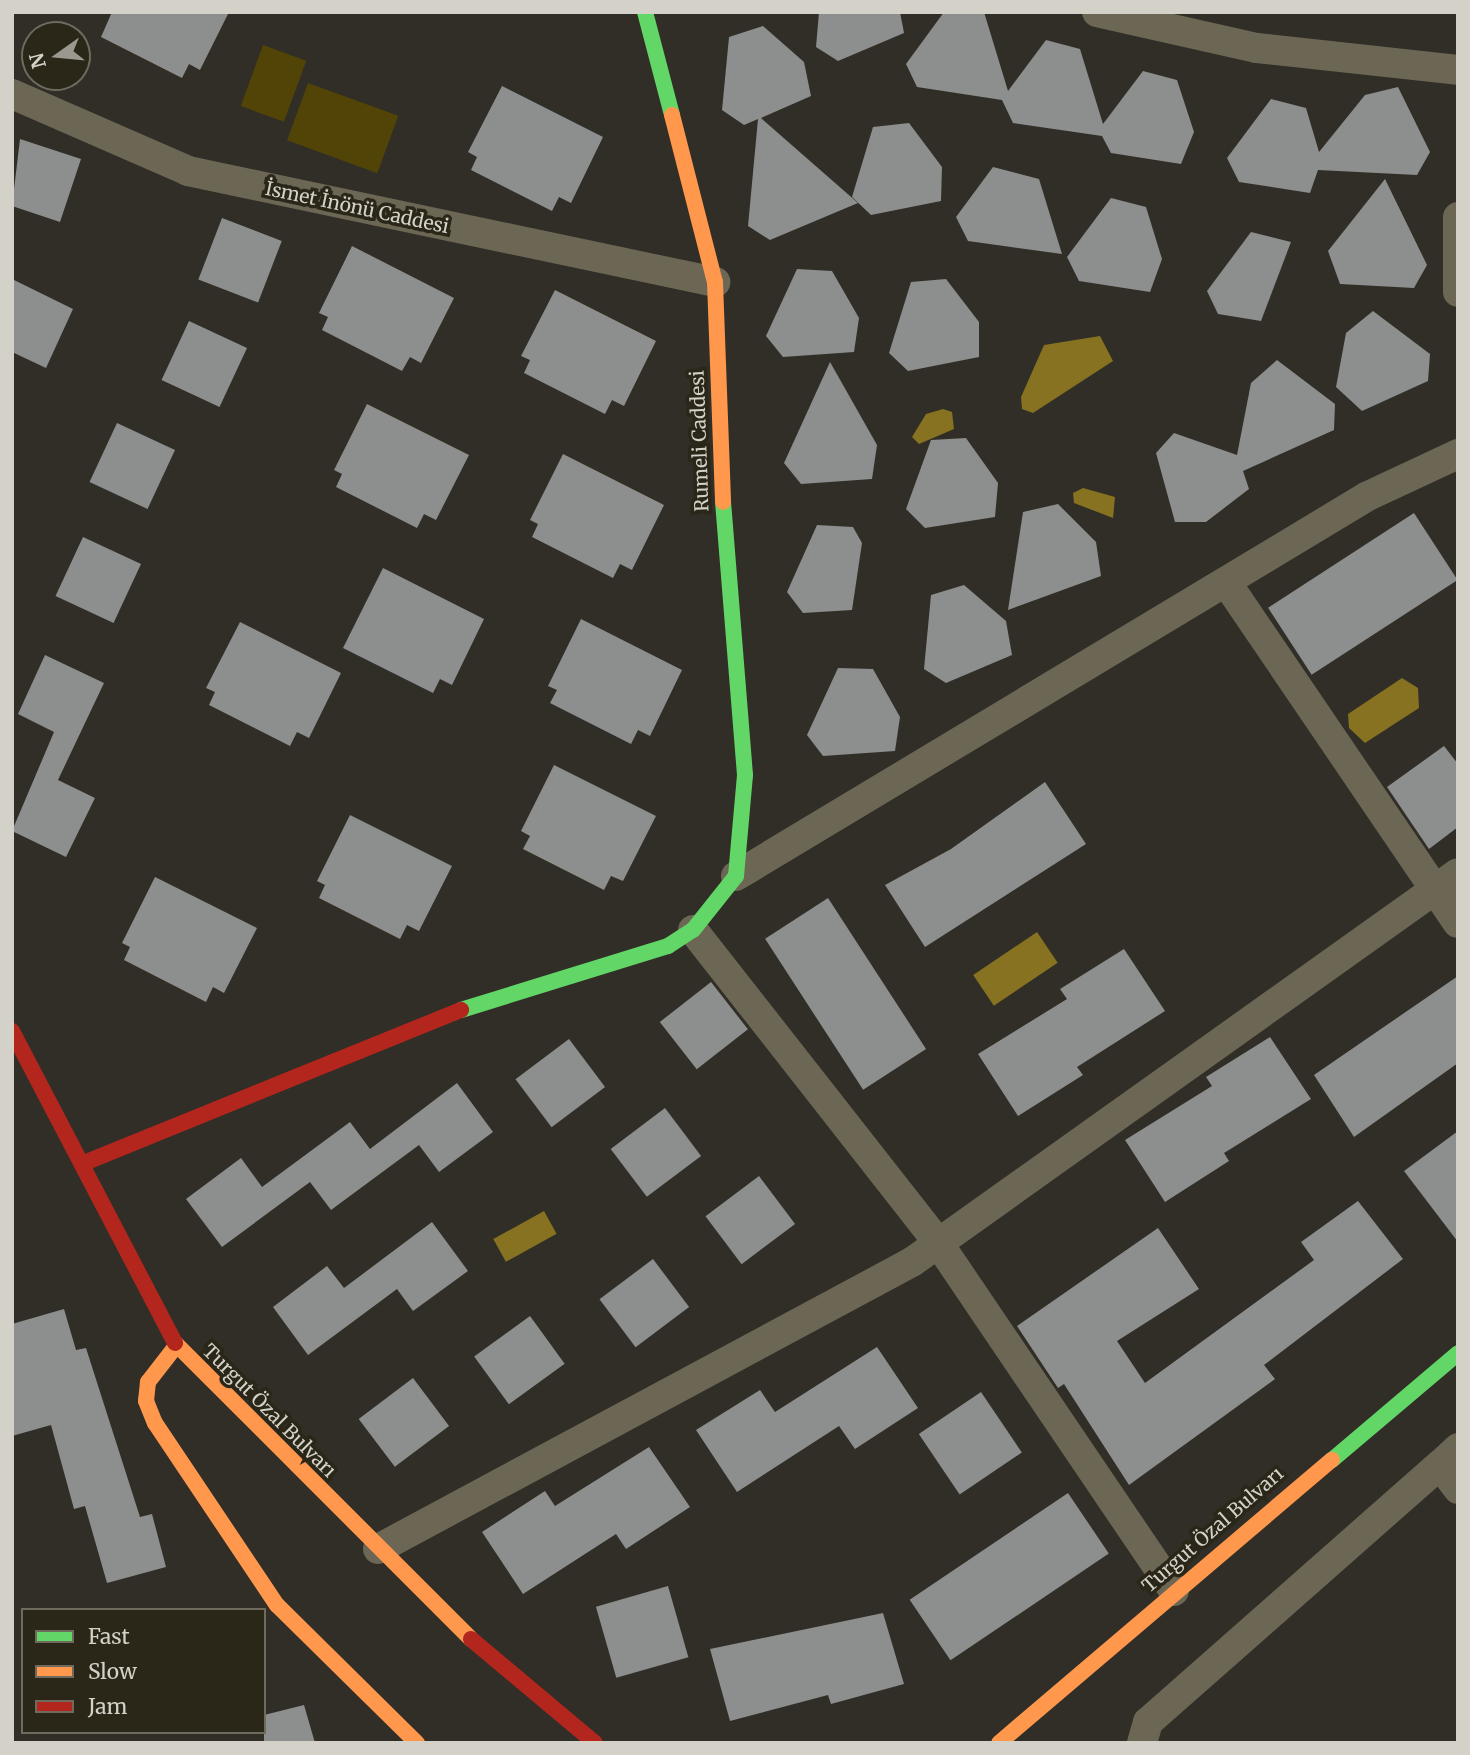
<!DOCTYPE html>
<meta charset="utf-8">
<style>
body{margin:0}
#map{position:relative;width:1470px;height:1755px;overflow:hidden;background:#302e26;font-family:Merriweather,serif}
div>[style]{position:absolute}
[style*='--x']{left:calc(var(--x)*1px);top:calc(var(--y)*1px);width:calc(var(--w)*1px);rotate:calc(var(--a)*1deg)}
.green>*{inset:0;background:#524406;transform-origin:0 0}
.water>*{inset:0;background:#867220;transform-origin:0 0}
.building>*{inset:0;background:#8c8f8e;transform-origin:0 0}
.street>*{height:30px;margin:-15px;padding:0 15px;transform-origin:15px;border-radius:15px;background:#6c6655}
.fast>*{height:16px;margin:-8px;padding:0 8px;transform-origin:8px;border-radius:8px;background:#63d668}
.slow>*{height:16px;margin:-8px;padding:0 8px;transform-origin:8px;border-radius:8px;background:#ff974d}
.jam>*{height:16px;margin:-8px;padding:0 8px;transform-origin:8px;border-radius:8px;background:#b3261e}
span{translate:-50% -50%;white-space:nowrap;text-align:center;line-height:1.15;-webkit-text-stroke:7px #2a2618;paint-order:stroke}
.street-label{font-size:19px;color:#d4d1c8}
.frame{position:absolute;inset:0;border:14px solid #d4d1c8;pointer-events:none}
.legend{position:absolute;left:21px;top:1608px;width:245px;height:126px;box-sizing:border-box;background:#2a2618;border:2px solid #6e6a5e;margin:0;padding:9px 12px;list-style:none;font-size:21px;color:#d4d1c8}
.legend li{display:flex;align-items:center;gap:14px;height:35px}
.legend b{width:35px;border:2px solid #6e6a5e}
.north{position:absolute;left:21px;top:21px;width:70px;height:70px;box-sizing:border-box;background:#2a2618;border:2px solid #6e6a5e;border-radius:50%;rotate:255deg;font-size:19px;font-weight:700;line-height:28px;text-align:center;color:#d4d1c8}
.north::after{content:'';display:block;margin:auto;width:24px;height:32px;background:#9b988f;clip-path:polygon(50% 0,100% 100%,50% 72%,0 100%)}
</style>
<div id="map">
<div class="green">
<i style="left:263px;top:45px;width:46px;height:65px;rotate:20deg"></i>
<i style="left:308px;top:83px;width:96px;height:61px;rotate:20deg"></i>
</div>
<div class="water">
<i style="clip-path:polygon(1100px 336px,1113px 361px,1033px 413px,1022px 409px,1021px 397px,1044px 345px)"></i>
<i style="clip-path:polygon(943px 409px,952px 412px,954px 429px,919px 444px,912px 437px,926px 414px)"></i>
<i style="clip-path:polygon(1083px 488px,1115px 497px,1113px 518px,1074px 503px,1073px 493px)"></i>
<i style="clip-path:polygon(1402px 678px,1418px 688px,1419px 708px,1365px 743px,1349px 728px,1348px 714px)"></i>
<i style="left:1037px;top:932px;width:37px;height:77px;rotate:56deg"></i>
<i style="left:544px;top:1211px;width:26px;height:58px;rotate:61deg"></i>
</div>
<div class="building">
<i style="clip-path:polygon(112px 12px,229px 12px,200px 70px,189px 64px,182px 78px,101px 37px)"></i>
<i style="clip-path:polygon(819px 12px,900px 12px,904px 33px,838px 61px,816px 47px)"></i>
<i style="clip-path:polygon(944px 12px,984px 12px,1008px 91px,1046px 40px,1080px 49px,1103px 124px,1143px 71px,1177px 80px,1194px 132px,1181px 164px,1111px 153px,1102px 136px,1013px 123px,1002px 100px,917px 87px,906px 64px)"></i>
<i style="clip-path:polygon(763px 26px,804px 62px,811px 96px,761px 118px,858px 203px,770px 240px,748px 226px,758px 119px,744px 125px,722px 110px,729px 37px)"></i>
<i style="clip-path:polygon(502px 86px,603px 137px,571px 203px,559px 197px,552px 211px,471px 170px,477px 157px,468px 152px)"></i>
<i style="clip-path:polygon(1398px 87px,1430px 152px,1417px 175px,1318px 170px,1310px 193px,1239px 182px,1227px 158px,1271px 99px,1306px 108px,1319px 152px,1365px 95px)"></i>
<i style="clip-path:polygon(909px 123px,942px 167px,941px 201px,871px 215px,852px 197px,873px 127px)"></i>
<i style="clip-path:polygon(20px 139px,81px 159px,60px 222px,12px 206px)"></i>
<i style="clip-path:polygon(993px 167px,1039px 179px,1062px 254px,968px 241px,956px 217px)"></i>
<i style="clip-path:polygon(1385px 179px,1427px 265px,1414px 288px,1340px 284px,1328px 251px)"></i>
<i style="clip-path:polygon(1111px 198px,1146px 207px,1162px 259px,1150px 292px,1079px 281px,1067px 257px)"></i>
<i style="left:222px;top:218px;width:64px;height:66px;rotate:21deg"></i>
<i style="clip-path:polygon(1251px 232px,1291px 242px,1261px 321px,1218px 314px,1207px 291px)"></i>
<i style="clip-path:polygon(352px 246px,454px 298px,421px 363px,410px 357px,402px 371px,322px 330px,328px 317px,319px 313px)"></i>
<i style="clip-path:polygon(797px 269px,832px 271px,859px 318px,854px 352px,783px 357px,766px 336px)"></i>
<i style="clip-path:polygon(12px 279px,73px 309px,46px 368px,12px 352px)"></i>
<i style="clip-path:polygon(946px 279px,979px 322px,979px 357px,908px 371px,889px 353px,911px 282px)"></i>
<i style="clip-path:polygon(555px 290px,656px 341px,624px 406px,612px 400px,605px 414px,524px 373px,530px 360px,521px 356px)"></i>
<i style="clip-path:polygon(1373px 311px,1430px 354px,1428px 381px,1362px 411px,1336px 387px,1346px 333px)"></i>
<i style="left:189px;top:321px;width:64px;height:65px;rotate:25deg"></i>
<i style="clip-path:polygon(1277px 360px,1335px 404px,1334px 430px,1243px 471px,1249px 489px,1206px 522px,1175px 522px,1156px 453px,1174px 433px,1237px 455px,1251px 383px)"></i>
<i style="clip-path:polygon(830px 362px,877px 445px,872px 479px,801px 484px,784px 463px)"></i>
<i style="clip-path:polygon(367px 404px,469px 455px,436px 520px,424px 514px,417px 528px,336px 487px,342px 474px,334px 470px)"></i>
<i style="left:117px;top:423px;width:64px;height:65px;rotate:25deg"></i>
<i style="clip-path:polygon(966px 438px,998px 483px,995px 517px,925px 528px,906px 509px,931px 440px)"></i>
<i style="clip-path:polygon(563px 454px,664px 505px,632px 570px,620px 564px,613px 578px,532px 537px,538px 524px,530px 520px)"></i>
<i style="clip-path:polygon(1058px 504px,1096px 542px,1101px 576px,1008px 610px,1023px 512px)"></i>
<i style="left:1414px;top:513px;width:80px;height:174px;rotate:57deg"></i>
<i style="clip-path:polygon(817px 525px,853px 527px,862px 543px,852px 610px,803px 613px,787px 592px)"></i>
<i style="left:83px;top:537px;width:64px;height:65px;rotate:25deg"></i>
<i style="clip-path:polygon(383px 568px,484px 619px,452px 685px,440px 679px,433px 693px,343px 648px)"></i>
<i style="clip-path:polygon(964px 585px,1006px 621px,1012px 655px,946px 683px,924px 669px,931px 595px)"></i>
<i style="clip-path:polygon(581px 619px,682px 670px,650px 736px,638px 730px,631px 744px,550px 703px,557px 690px,548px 686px)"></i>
<i style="clip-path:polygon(240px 622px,341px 673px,309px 738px,297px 732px,290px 746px,209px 705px,215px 692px,206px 688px)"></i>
<i style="clip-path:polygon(45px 655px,104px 683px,58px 780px,95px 798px,66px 857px,12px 831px,54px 732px,18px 714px)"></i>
<i style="clip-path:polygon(838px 668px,873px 669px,900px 717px,895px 751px,823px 756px,807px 735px)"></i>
<i style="clip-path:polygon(1444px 746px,1458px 764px,1458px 827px,1429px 849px,1387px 787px)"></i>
<i style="clip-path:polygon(554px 765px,656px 816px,623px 881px,611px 876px,604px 890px,523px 849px,530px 836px,521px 831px)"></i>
<i style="clip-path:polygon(1045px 782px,1086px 844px,925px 947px,885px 885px,951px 849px)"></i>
<i style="clip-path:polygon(350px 815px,452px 866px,419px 931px,407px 925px,400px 939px,319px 898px,325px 885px,317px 881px)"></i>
<i style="clip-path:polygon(155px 877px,257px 928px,224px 993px,213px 987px,206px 1002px,124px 960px,130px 947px,122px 943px)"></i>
<i style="left:828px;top:898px;width:180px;height:75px;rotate:57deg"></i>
<i style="clip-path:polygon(1124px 949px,1165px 1011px,1077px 1067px,1083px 1075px,1018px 1116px,978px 1054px,1067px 999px,1060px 989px)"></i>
<i style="clip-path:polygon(1458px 976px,1458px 1063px,1354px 1137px,1314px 1075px)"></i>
<i style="left:711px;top:982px;width:60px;height:65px;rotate:52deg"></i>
<i style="clip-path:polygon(1270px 1037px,1311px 1099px,1224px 1153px,1229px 1161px,1165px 1202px,1125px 1140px,1212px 1086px,1206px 1077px)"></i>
<i style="left:569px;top:1039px;width:60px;height:67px;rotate:53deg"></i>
<i style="clip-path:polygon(457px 1083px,493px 1132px,439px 1172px,419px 1145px,331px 1210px,310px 1182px,222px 1247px,186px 1199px,241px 1158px,262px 1187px,350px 1122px,370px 1149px)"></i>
<i style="left:665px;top:1108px;width:60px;height:68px;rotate:53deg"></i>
<i style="clip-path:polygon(1458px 1131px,1458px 1242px,1404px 1171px)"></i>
<i style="left:759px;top:1176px;width:60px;height:67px;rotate:53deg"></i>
<i style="clip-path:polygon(1358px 1201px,1403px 1259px,1264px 1365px,1275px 1379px,1129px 1485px,1064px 1384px,1058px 1388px,1017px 1326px,1158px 1228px,1199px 1289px,1117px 1341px,1145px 1383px,1314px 1260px,1301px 1242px)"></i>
<i style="clip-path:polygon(432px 1222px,468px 1271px,413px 1311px,397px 1289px,308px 1355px,273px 1307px,327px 1266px,344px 1288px)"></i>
<i style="left:653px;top:1259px;width:60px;height:67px;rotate:53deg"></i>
<i style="clip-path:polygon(64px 1309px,76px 1350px,86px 1348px,140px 1517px,152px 1514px,166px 1567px,107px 1583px,85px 1506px,74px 1509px,51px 1425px,12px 1436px,12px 1324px)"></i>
<i style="left:530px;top:1316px;width:59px;height:69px;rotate:54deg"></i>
<i style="clip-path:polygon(877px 1347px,918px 1408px,855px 1449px,839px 1426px,737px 1492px,696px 1430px,760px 1390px,775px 1412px)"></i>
<i style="left:413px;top:1378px;width:60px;height:68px;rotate:53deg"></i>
<i style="left:981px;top:1392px;width:73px;height:75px;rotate:56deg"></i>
<i style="clip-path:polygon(649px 1447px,690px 1507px,626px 1549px,616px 1534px,523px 1594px,482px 1532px,545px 1491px,555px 1506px)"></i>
<i style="left:1068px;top:1493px;width:73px;height:191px;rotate:56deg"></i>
<i style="left:668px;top:1586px;width:74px;height:75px;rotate:74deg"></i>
<i style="clip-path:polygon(883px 1613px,904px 1684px,831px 1704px,828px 1695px,730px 1721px,710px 1649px)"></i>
<i style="clip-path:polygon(304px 1705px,315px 1743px,264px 1743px,264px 1715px)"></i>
</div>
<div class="street">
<i style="--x:1097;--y:12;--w:164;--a:12.7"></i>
<i style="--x:1257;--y:48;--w:202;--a:6.2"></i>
<i style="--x:12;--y:94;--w:192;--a:23.6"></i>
<i style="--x:188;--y:171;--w:539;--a:11.89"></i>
<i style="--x:1458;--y:217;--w:75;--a:90"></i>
<i style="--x:1226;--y:582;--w:412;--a:55.8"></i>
<i style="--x:736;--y:876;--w:737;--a:-31.02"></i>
<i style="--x:1368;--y:496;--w:99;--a:-25"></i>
<i style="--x:693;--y:930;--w:399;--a:51.9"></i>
<i style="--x:939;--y:1244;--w:419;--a:55.9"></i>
<i style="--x:1440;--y:1465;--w:25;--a:-43"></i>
<i style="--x:378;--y:1549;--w:606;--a:-28.26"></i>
<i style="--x:912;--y:1262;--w:670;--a:-35.47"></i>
<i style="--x:1142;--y:1743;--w:22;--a:-74"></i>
<i style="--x:1148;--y:1722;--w:389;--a:-41.4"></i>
<i style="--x:1440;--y:1465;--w:30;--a:53"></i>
</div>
<div class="fast">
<i style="--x:645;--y:12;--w:106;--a:75.3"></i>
<i style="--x:461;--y:1010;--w:217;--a:-17.2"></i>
<i style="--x:668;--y:946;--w:30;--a:-33"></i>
<i style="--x:693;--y:930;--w:69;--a:-51.5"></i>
<i style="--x:736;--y:876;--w:101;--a:-84.9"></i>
<i style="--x:745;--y:775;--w:274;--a:-94.6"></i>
<i style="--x:1332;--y:1460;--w:165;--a:-40.3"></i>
</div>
<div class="slow">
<i style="--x:672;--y:115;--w:172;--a:75.6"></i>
<i style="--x:715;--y:282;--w:220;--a:87.9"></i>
<i style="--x:175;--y:1343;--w:419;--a:45"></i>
<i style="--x:176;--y:1346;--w:46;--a:127.9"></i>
<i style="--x:148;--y:1382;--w:19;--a:96"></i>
<i style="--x:146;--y:1401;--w:24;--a:68"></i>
<i style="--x:155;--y:1423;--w:219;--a:56.2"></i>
<i style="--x:277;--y:1605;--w:197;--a:44.6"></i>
<i style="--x:999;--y:1743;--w:437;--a:-40.4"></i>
</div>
<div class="jam">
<i style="--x:12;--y:1031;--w:352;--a:62.4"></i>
<i style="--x:84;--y:1163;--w:407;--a:-22.1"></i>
<i style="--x:471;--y:1639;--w:162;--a:40"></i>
</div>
<div class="street-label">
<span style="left:357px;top:208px;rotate:12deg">İsmet İnönü Caddesi</span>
<span style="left:700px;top:441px;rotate:-92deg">Rumeli Caddesi</span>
<span style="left:269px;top:1411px;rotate:45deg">Turgut Özal Bulvarı</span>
<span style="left:1213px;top:1530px;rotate:-41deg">Turgut Özal Bulvarı</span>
</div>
<div class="frame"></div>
<ul class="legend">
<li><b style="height:9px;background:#63d668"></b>Fast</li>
<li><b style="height:9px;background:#ff974d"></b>Slow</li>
<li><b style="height:9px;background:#b3261e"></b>Jam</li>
</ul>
<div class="north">N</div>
</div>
